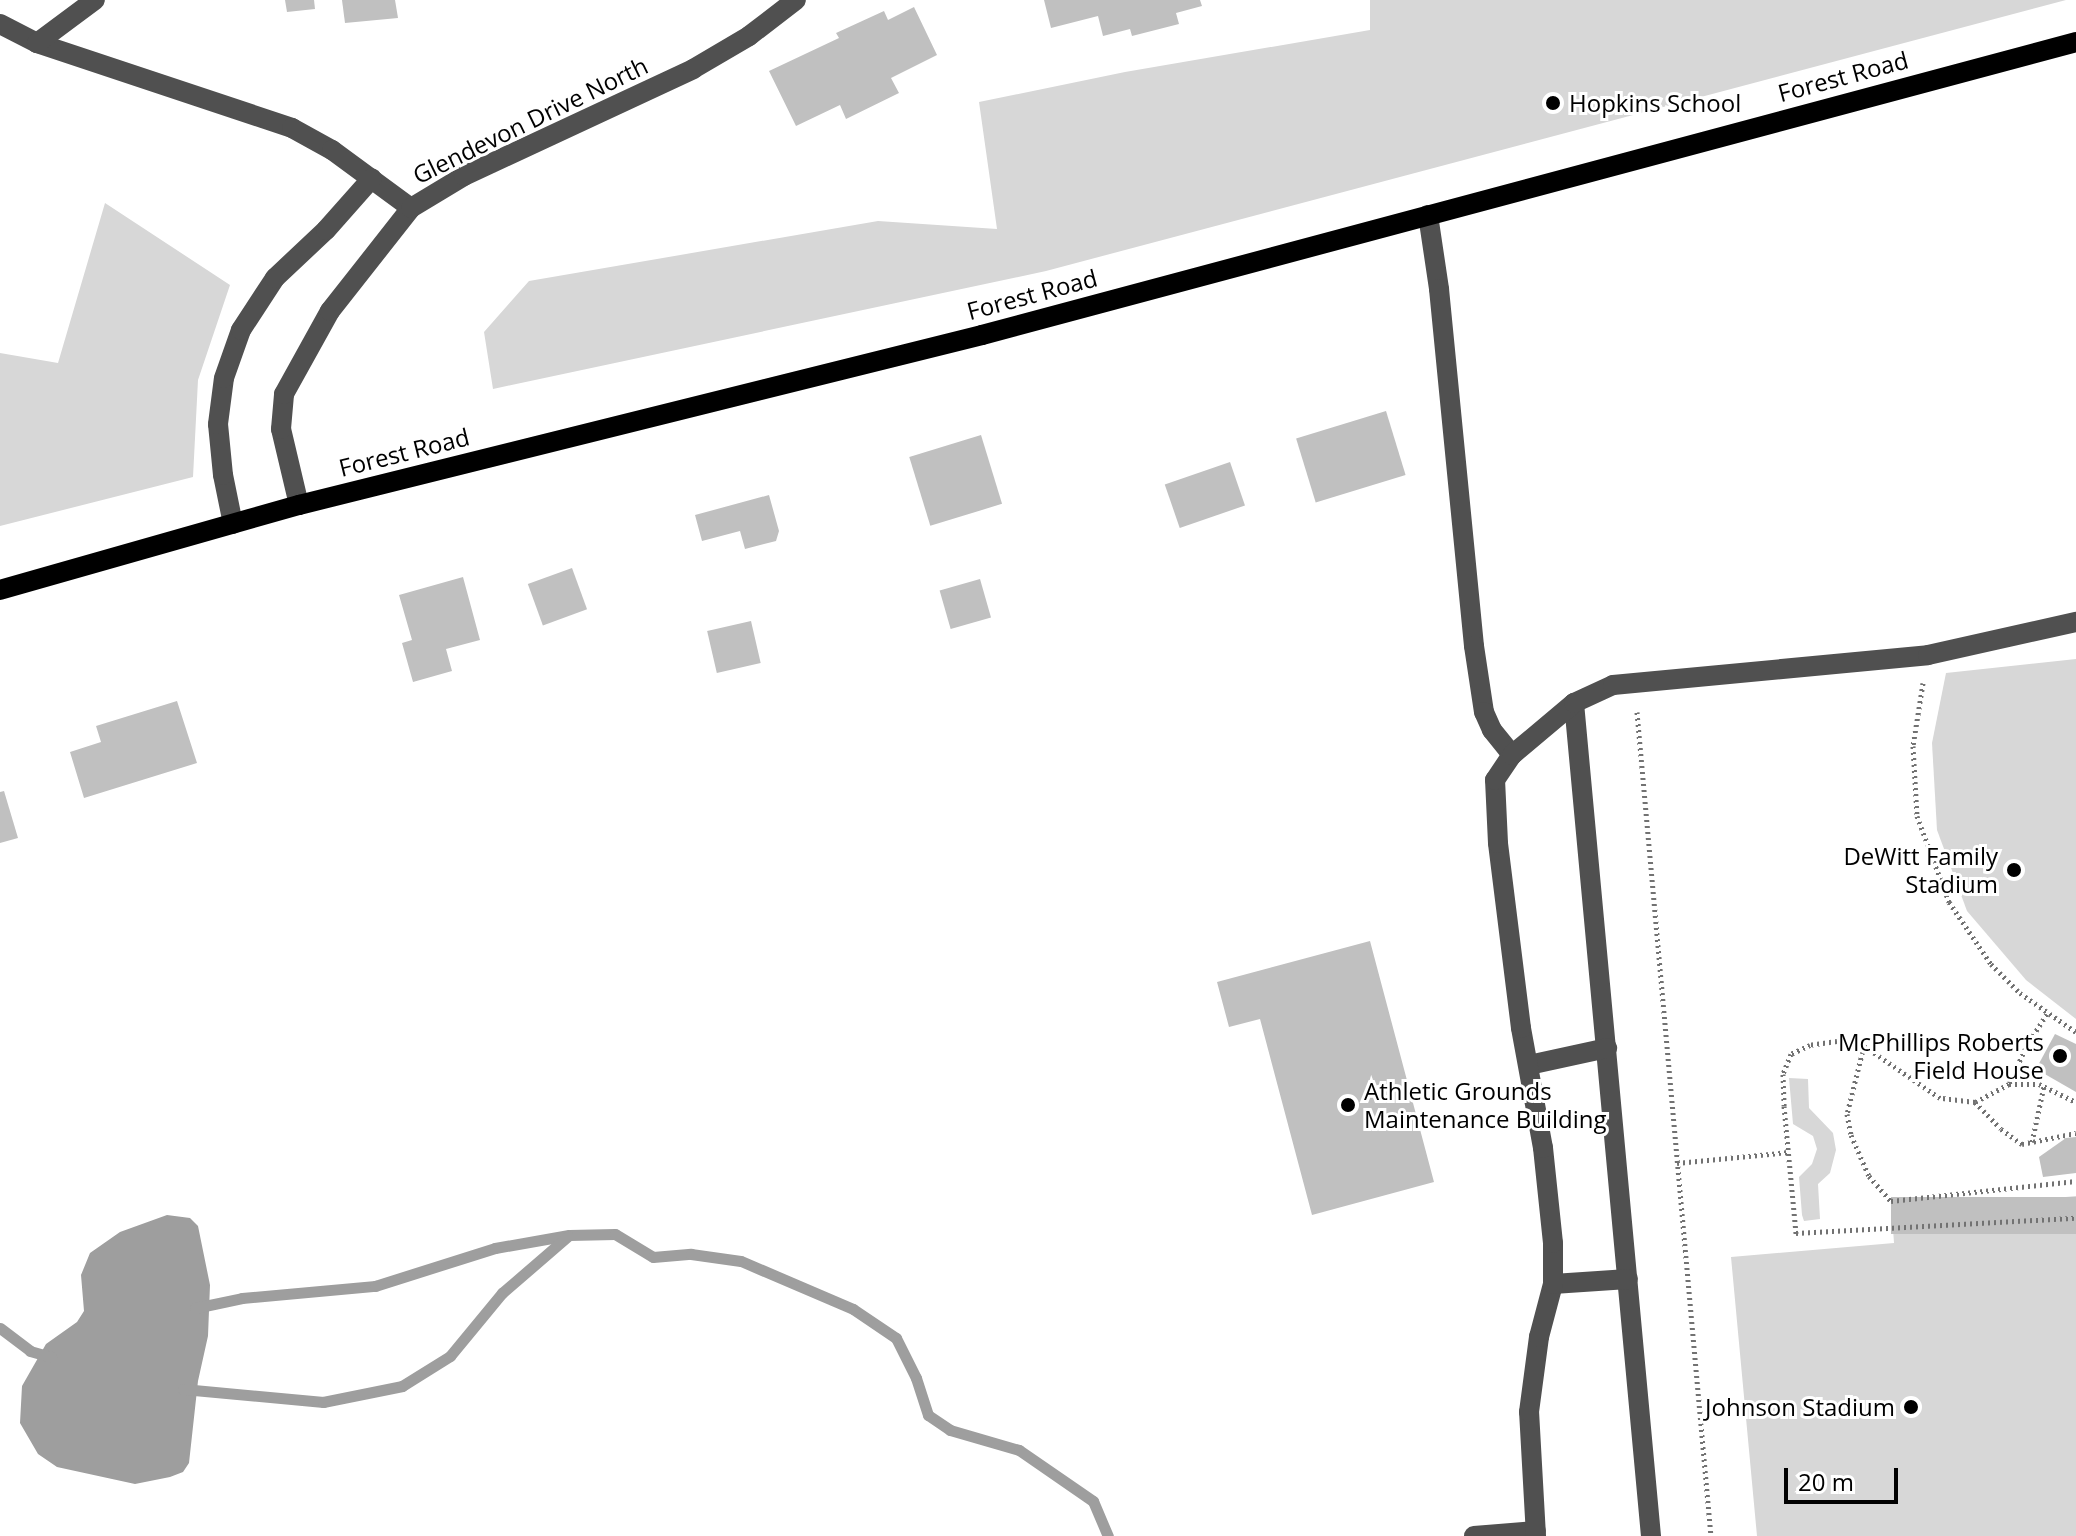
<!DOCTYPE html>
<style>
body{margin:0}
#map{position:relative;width:2076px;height:1536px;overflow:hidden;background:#fff;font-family:"Open Sans",sans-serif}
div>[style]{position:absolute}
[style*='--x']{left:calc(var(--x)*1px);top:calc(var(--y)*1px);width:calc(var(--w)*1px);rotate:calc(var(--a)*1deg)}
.green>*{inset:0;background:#d7d7d7}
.water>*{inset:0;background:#9e9e9e}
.stream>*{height:11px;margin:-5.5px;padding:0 5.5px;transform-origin:5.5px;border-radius:5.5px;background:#9e9e9e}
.building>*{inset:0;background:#c0c0c0;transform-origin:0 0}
.path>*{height:5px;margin-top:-2.5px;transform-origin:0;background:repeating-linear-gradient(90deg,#727272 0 2px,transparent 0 6px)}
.minor>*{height:20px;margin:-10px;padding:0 10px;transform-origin:10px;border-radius:10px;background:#505050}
.major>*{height:20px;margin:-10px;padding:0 10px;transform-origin:10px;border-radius:10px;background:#000}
.dots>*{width:22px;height:22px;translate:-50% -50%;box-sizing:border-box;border:4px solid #fff;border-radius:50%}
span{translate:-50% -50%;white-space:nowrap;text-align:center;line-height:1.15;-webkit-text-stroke:6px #fff;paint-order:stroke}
.street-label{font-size:24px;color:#000}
.poi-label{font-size:24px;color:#000}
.left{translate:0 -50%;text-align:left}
.right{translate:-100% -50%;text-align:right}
.scale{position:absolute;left:1784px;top:1468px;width:114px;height:36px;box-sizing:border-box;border:4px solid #000;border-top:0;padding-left:10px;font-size:24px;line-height:28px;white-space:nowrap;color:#000;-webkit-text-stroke:6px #fff;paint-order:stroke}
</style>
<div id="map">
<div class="green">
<i style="clip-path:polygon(1370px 0,2066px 0,1046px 271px,493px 389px,484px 332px,529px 281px,878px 221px,997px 229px,979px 102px,1125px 72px,1370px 30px)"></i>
<i style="clip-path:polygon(105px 203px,230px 285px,198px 380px,193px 477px,0 526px,0 353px,58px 363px)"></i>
<i style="clip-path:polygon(2076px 659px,2076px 1019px,2026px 980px,1967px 911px,1937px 830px,1932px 743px,1946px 673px)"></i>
<i style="clip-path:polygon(1789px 1078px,1808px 1079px,1809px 1108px,1833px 1133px,1836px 1150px,1830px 1173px,1818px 1184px,1820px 1219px,1804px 1221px,1802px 1215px,1799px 1177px,1812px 1164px,1817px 1149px,1813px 1136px,1793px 1124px)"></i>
<i style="clip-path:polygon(2076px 1196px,2076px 1536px,1757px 1536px,1731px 1257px,1894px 1243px,1892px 1214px)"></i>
</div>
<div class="water">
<i style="clip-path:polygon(167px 1215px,190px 1218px,198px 1226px,210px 1285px,208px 1336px,198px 1381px,189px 1463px,183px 1472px,170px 1477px,135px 1484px,57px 1467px,38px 1454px,20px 1423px,22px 1386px,46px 1344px,77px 1322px,84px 1311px,81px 1275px,90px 1253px,120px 1232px)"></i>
</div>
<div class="stream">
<i style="--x:195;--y:1308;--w:48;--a:-12"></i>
<i style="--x:242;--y:1298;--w:134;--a:-5.2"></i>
<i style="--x:375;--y:1286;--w:126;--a:-17.6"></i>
<i style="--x:495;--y:1248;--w:75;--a:-10"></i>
<i style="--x:569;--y:1235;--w:46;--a:-1.2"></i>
<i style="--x:615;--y:1234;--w:44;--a:31.2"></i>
<i style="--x:653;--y:1257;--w:38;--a:-5"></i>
<i style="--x:691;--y:1254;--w:50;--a:8"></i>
<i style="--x:741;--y:1261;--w:122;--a:23.2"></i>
<i style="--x:853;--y:1309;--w:52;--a:34"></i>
<i style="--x:896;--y:1338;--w:45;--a:63.4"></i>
<i style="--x:916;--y:1378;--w:39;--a:72"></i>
<i style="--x:928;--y:1415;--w:27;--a:34"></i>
<i style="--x:950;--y:1430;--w:72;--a:16.2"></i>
<i style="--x:1019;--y:1450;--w:90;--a:34.6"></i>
<i style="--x:1093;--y:1501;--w:38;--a:67"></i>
<i style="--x:0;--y:1328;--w:38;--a:37"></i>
<i style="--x:30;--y:1351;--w:22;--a:16"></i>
<i style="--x:183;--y:1389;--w:141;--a:5.3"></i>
<i style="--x:323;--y:1402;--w:81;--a:-11.4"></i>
<i style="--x:402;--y:1386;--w:57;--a:-32"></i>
<i style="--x:450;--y:1356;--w:82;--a:-50.5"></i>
<i style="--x:502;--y:1293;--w:87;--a:-40.8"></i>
</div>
<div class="building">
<i style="clip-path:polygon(285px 0,314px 0,315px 9px,287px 12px)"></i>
<i style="clip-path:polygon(342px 0,395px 0,398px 18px,345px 23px)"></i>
<i style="clip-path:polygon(1044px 0,1200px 0,1202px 6px,1176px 13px,1179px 24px,1132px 36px,1130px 29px,1103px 36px,1098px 16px,1051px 28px)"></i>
<i style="clip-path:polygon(914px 7px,937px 55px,891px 78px,899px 93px,846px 119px,840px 105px,796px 126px,769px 71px,839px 38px,836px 33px,884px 11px,888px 20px)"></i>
<i style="left:1386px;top:411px;width:67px;height:94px;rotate:73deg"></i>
<i style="left:981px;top:435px;width:72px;height:75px;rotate:73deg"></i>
<i style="left:1230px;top:462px;width:46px;height:69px;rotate:71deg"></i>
<i style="clip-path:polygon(769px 495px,779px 531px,776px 541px,745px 549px,740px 531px,702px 541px,695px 515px)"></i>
<i style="left:572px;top:568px;width:44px;height:47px;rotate:70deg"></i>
<i style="clip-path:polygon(463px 577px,480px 640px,446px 649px,452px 671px,413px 682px,402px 643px,412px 640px,399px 595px)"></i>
<i style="left:980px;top:579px;width:40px;height:42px;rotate:74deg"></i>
<i style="left:751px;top:621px;width:43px;height:45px;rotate:77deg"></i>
<i style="clip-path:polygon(177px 701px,197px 763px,84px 798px,70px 752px,101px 742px,96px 726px)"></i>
<i style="clip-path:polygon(4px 791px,18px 838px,0 843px,0 792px)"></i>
<i style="clip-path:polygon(1370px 941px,1434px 1182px,1312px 1215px,1260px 1019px,1229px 1027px,1217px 982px)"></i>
<i style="clip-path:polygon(2055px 1034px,2076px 1044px,2076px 1092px,2036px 1069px)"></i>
<i style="clip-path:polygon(2076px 1137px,2076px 1173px,2043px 1177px,2039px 1157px,2066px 1138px)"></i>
<i style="left:2076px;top:1197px;width:37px;height:185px;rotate:90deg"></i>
</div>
<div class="path">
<i style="--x:1923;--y:683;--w:64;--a:99"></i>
<i style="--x:1913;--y:746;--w:70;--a:86.7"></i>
<i style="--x:1917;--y:816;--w:92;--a:69.6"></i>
<i style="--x:1949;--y:902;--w:75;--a:55.9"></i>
<i style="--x:1991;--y:964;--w:41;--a:45"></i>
<i style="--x:2020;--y:993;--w:68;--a:34.9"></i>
<i style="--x:1637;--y:712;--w:827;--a:84.87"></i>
<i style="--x:2047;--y:1014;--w:35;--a:123"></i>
<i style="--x:2028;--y:1043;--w:45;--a:114.9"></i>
<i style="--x:2009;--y:1084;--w:38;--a:152"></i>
<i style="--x:1975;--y:1102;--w:35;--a:-173"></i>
<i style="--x:1940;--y:1098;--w:92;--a:-145.6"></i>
<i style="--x:1864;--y:1046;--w:27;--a:-170"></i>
<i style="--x:1837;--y:1041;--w:27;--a:172"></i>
<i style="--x:1810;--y:1045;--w:21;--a:155"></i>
<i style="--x:1791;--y:1054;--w:22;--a:112"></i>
<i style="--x:1783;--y:1074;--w:32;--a:88"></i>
<i style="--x:1784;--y:1106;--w:128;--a:84.6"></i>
<i style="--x:1796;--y:1233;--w:280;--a:-3.1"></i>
<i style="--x:1864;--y:1046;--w:70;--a:104"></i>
<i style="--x:1847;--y:1114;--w:21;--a:79"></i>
<i style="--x:1851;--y:1135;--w:45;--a:66.3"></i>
<i style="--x:1869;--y:1176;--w:33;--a:49"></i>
<i style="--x:1891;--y:1201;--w:186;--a:-6.2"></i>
<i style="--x:2009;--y:1084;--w:30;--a:0"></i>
<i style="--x:2039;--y:1084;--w:41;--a:25.9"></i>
<i style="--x:1975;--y:1102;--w:37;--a:46"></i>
<i style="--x:2001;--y:1129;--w:26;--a:36"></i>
<i style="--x:2022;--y:1144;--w:55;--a:-11.5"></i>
<i style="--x:2032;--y:1142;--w:57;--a:-77.9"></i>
<i style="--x:1677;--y:1163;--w:113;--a:-5.6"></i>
</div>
<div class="minor">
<i style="--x:0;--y:24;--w:42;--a:27.2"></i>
<i style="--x:37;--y:43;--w:269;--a:18.4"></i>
<i style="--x:292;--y:128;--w:46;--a:28.8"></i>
<i style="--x:332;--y:150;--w:98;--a:36.3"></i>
<i style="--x:37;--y:43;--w:72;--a:-36.6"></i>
<i style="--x:1428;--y:215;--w:75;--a:81.5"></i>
<i style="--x:1439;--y:289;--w:359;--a:84.4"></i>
<i style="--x:1474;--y:646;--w:67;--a:81.4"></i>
<i style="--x:1484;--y:712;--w:20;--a:66"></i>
<i style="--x:1492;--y:730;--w:32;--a:51"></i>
<i style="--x:299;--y:505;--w:78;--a:-103.3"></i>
<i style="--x:281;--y:429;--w:35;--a:-85"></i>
<i style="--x:284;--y:394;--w:95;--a:-61"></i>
<i style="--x:330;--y:311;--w:131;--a:-51.8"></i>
<i style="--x:411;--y:208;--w:62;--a:-31.1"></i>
<i style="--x:464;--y:176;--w:253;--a:-25"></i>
<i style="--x:693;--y:69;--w:65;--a:-30.5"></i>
<i style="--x:749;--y:36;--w:59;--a:-37.5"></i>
<i style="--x:233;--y:524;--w:50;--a:-101.5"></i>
<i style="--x:223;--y:475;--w:51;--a:-95.6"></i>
<i style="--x:218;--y:424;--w:46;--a:-82.6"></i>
<i style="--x:224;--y:378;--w:51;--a:-70.5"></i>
<i style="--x:241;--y:330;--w:62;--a:-56.8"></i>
<i style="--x:275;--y:278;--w:70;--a:-43.3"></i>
<i style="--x:326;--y:230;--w:69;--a:-48.5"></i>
<i style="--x:1574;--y:703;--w:837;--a:84.72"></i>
<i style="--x:1529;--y:1065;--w:80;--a:-12.3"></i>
<i style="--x:1553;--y:1284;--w:75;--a:-3.8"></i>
<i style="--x:1474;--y:1536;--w:62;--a:-4.6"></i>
<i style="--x:1536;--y:1536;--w:124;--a:-93.2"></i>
<i style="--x:1529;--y:1412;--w:76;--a:-82.4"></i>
<i style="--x:1539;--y:1337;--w:55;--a:-75.2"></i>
<i style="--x:1553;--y:1284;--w:41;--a:-90"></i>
<i style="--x:1553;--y:1243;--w:96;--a:-96"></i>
<i style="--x:1543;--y:1148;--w:122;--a:-100.4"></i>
<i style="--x:1521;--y:1028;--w:186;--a:-97.1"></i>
<i style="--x:1498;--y:843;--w:63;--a:-92.7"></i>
<i style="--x:1495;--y:780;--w:30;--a:-56"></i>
<i style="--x:1512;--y:755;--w:81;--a:-40"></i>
<i style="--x:1574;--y:703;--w:43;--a:-24.8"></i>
<i style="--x:1613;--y:685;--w:316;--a:-5.4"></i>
<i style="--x:1928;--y:655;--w:152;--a:-12.6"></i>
</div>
<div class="major">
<i style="--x:0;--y:590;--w:311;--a:-15.9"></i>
<i style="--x:299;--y:505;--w:704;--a:-13.98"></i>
<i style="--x:982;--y:335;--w:1133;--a:-14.99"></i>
</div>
<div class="dots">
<i style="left:1553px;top:103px;background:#000"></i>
<i style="left:2014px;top:870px;background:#000"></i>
<i style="left:2060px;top:1056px;background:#000"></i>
<i style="left:1348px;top:1105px;background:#000"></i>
<i style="left:1911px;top:1407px;background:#000"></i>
</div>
<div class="street-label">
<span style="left:1843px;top:76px;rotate:-15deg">Forest Road</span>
<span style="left:530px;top:120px;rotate:-26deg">Glendevon Drive North</span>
<span style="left:1032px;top:294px;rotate:-15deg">Forest Road</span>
<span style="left:404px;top:452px;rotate:-14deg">Forest Road</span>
</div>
<div class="poi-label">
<span class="left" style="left:1569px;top:103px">Hopkins School</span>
<span class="right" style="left:1998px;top:870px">DeWitt Family<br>Stadium</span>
<span class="right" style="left:2044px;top:1056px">McPhillips Roberts<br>Field House</span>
<span class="left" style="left:1364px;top:1105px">Athletic Grounds<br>Maintenance Building</span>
<span class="right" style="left:1895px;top:1407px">Johnson Stadium</span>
</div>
<div class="scale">20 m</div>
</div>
